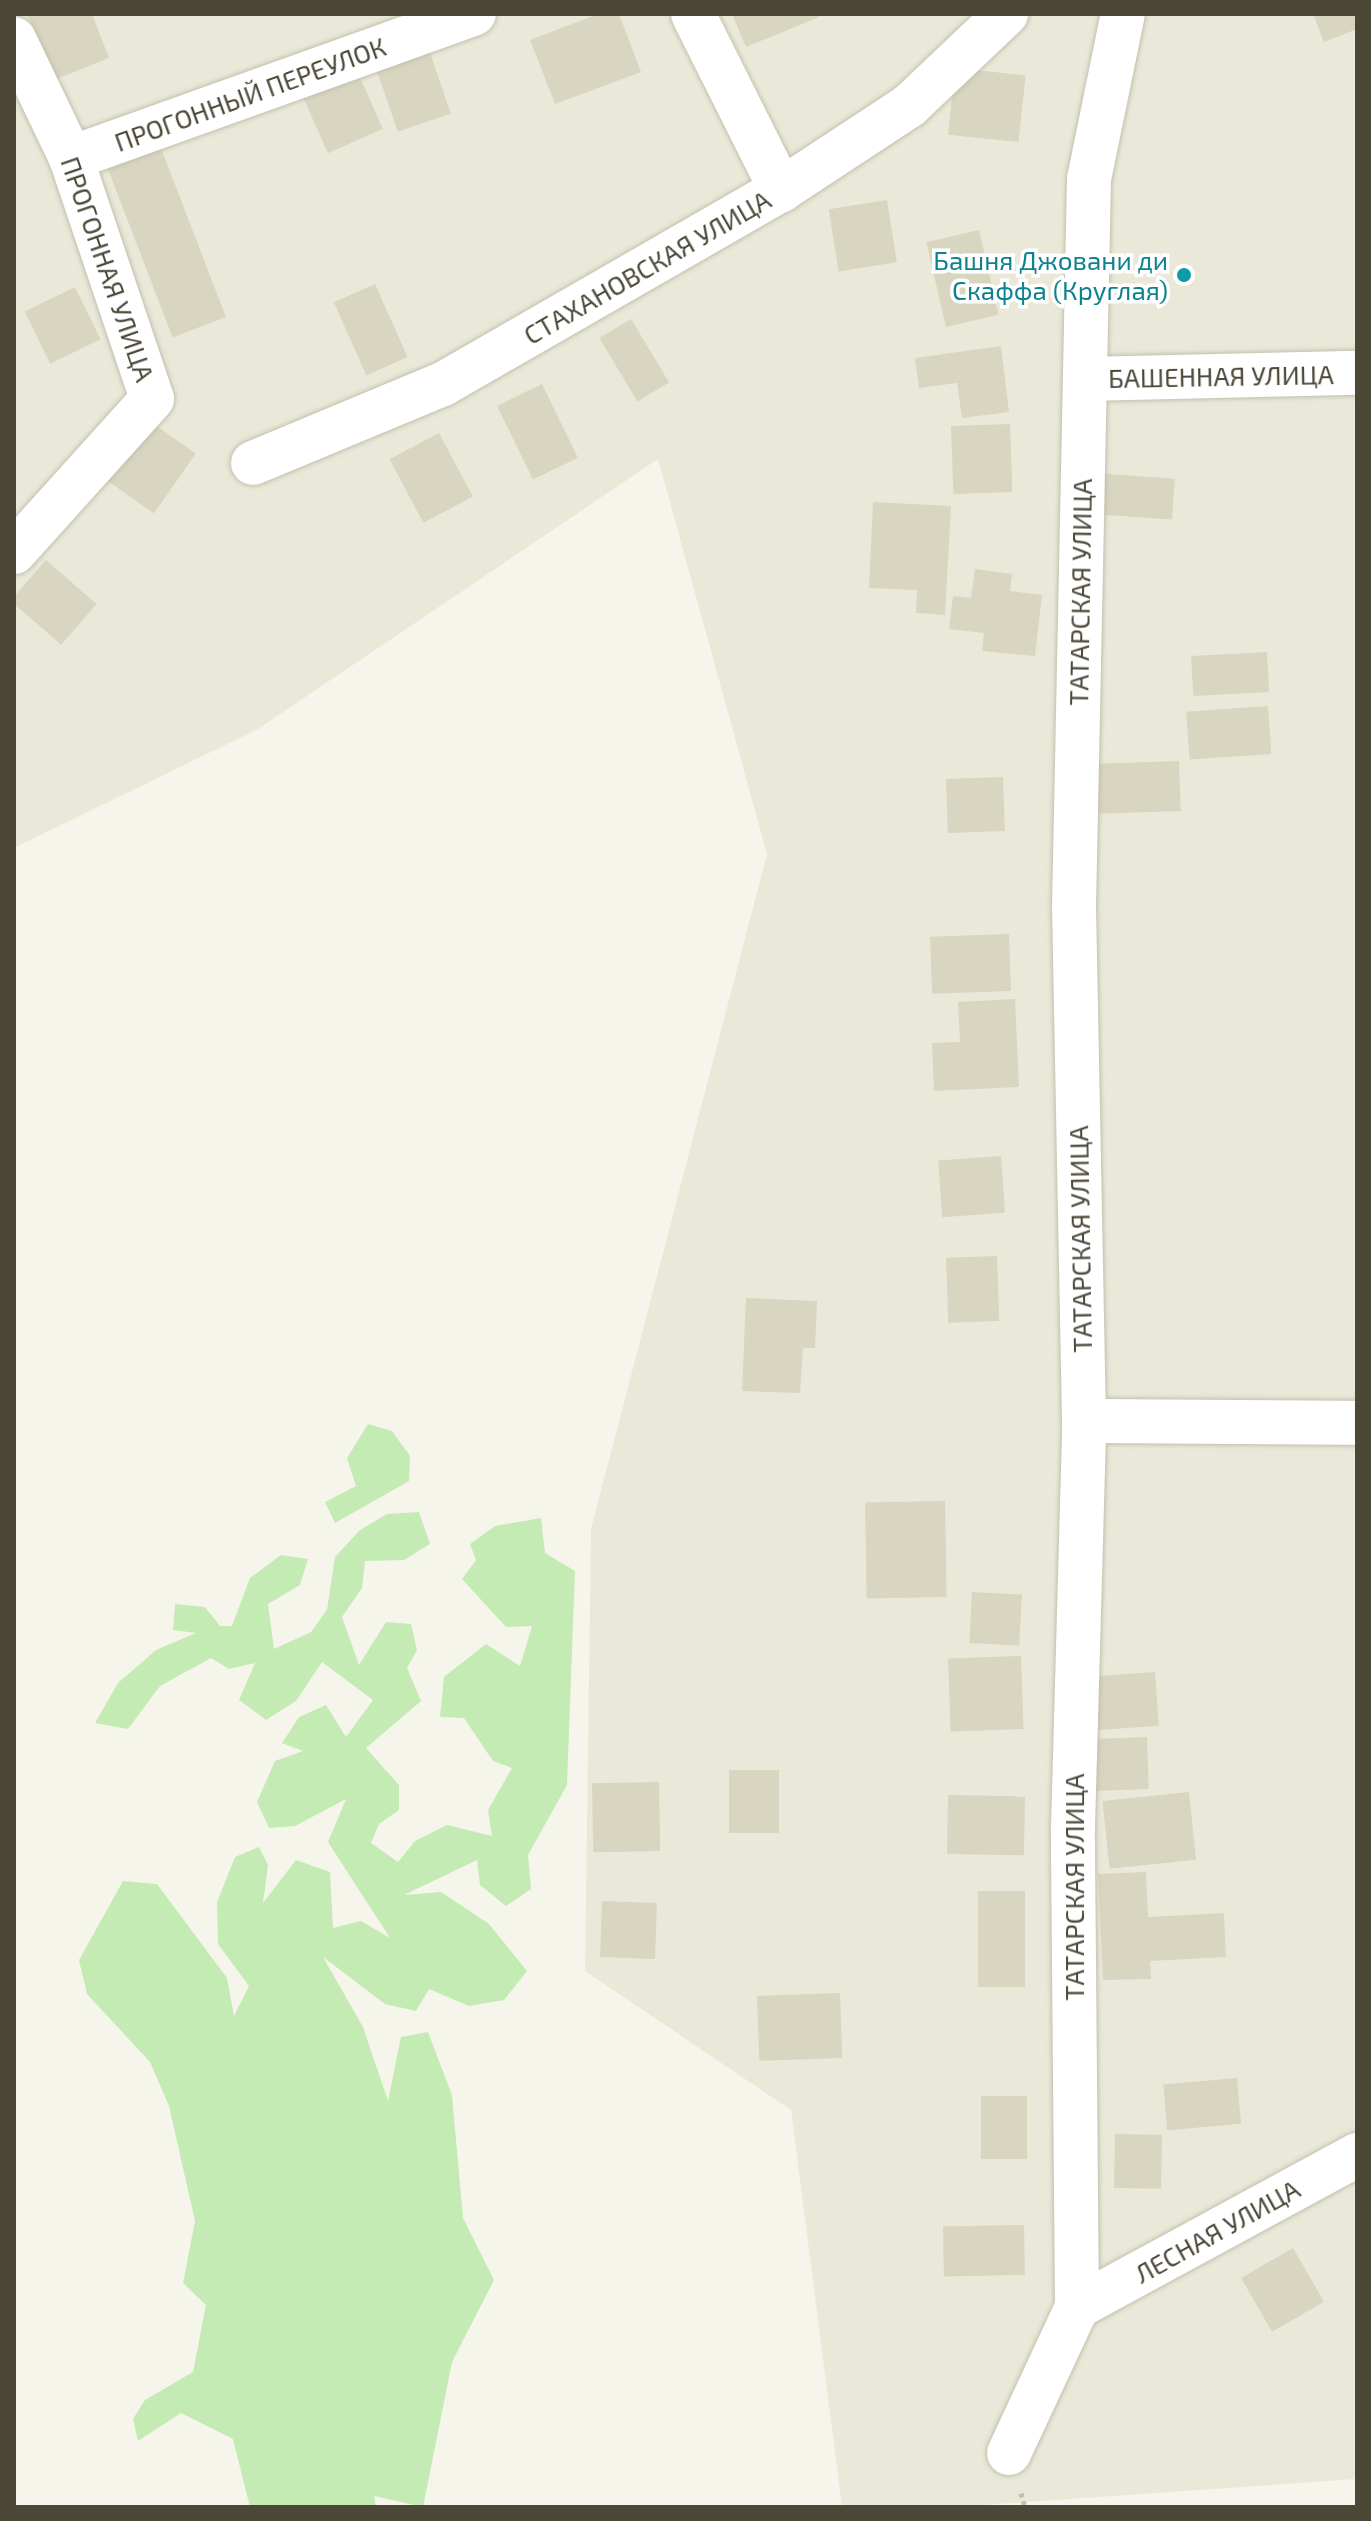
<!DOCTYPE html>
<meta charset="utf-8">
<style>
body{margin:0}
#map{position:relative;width:1371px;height:2521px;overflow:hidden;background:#f6f5eb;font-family:"Exo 2",sans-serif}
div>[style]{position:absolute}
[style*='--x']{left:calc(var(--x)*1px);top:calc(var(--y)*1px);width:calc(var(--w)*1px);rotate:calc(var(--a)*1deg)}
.residential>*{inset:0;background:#eae9d9}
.green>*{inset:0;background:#c4ebb3}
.building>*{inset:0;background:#d8d5c0;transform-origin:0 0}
.path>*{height:5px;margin-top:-2.5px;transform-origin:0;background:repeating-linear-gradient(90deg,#c5c09e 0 4px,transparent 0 8px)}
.roads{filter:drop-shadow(0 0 2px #c2c0ad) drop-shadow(0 0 2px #c2c0ad)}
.minor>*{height:44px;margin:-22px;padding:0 22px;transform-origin:22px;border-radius:22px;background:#fff}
.dots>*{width:22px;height:22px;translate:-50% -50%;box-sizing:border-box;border:4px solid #fff;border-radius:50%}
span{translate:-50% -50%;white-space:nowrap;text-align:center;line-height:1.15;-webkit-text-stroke:7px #fff;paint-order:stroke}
.street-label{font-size:26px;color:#4b4838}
.culture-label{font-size:26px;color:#0d838f}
.right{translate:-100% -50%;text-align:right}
.frame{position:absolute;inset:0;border:16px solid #4b4838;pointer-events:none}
</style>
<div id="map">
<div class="residential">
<i style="clip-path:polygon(14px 14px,1357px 14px,1357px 2479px,955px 2507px,842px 2507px,791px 2110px,585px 1971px,591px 1529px,767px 854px,658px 459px,258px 729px,14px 848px)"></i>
</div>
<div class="green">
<i style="clip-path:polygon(368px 1424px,392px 1431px,410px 1456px,409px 1481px,335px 1523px,325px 1502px,356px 1486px,347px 1458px)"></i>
<i style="clip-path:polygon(419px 1512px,430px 1544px,404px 1560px,365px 1561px,362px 1588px,342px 1617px,359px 1665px,386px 1622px,411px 1624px,417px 1650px,407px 1668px,421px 1701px,366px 1748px,399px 1785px,399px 1810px,379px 1824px,371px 1843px,398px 1862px,415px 1841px,447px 1825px,492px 1836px,488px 1810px,512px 1768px,493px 1761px,464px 1718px,440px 1717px,444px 1677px,486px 1644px,520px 1666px,532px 1626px,506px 1627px,462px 1579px,476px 1560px,470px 1544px,495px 1526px,541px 1518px,545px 1553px,575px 1571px,567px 1785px,528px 1855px,531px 1889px,506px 1906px,480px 1885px,477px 1860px,404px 1895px,441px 1892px,489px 1924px,527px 1971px,504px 2000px,469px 2006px,429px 1989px,416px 2011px,385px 2004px,323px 1957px,363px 2027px,388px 2101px,401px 2037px,428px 2032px,452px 2095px,463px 2218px,494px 2280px,452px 2362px,423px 2507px,374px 2496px,376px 2507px,250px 2507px,233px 2439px,181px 2413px,138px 2441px,133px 2419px,145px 2400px,193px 2372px,206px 2305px,183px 2283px,195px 2221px,169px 2106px,150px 2062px,87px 1994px,79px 1960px,123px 1881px,157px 1884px,227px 1978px,234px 2016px,249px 1986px,218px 1944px,217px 1902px,235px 1857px,259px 1847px,268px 1865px,263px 1903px,296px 1860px,330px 1872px,333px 1928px,361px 1921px,390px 1938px,328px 1842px,346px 1799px,295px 1826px,269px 1828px,257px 1802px,275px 1761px,303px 1751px,282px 1743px,299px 1717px,326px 1705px,346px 1737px,373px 1700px,322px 1662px,296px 1701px,266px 1720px,239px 1700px,255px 1663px,229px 1669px,211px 1658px,160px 1686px,128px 1729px,95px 1723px,118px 1683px,156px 1650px,196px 1633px,173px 1630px,175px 1604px,205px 1607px,220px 1626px,232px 1626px,250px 1578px,281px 1555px,308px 1559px,300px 1585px,268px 1604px,274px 1649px,311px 1632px,327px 1610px,335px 1557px,360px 1530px,387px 1514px)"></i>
</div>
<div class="building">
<i style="clip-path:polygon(27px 14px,92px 14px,109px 58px,54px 80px)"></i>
<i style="clip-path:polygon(598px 14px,619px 14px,641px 72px,555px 104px,530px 40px)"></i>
<i style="clip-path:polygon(732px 14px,818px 14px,819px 17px,746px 47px)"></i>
<i style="clip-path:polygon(1313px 14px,1357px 14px,1357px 29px,1324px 42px)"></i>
<i style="left:430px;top:53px;width:64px;height:56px;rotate:71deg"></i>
<i style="left:955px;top:68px;width:71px;height:67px;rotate:6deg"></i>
<i style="left:358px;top:73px;width:61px;height:60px;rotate:66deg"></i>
<i style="left:156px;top:135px;width:195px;height:57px;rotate:69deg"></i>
<i style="left:887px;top:200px;width:63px;height:59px;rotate:81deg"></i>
<i style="left:979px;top:230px;width:87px;height:54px;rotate:77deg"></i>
<i style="left:375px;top:284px;width:80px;height:45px;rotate:66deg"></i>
<i style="left:75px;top:287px;width:58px;height:56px;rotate:64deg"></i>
<i style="left:631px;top:319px;width:74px;height:37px;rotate:59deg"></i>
<i style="clip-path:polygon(1001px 346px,1009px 412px,962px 418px,957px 383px,919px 388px,915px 358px)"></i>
<i style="left:542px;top:384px;width:82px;height:50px;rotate:64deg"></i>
<i style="left:145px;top:418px;width:62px;height:73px;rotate:35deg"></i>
<i style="left:1010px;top:424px;width:68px;height:59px;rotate:88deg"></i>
<i style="left:439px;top:433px;width:72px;height:56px;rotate:62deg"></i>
<i style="left:1094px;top:473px;width:81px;height:41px;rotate:4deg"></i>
<i style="clip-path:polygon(873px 502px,951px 506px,945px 615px,916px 613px,917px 590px,869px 588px)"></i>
<i style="left:46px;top:560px;width:67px;height:54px;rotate:41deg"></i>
<i style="clip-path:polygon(975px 569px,1012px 574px,1010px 591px,1042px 595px,1035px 656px,982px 651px,984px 633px,949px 629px,953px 596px,971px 598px)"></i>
<i style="left:1267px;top:652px;width:40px;height:76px;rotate:87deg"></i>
<i style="left:1268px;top:706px;width:48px;height:82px;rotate:86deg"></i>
<i style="left:1179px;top:761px;width:50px;height:89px;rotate:88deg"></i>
<i style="left:1003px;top:777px;width:54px;height:57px;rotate:88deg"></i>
<i style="left:1009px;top:934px;width:57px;height:79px;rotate:88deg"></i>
<i style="clip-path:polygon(1015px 999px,1019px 1087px,934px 1091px,932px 1043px,960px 1042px,958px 1002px)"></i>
<i style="left:1001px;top:1156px;width:57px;height:63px;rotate:86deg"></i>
<i style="left:997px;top:1256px;width:65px;height:51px;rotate:88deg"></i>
<i style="clip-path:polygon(746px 1298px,817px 1301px,815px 1348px,803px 1348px,800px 1393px,742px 1391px)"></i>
<i style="left:945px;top:1501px;width:96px;height:80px;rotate:89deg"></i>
<i style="left:972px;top:1592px;width:50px;height:51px;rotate:3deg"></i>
<i style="left:1021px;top:1656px;width:73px;height:73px;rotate:88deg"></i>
<i style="left:1155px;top:1672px;width:54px;height:63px;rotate:86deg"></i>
<i style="left:1147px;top:1737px;width:52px;height:55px;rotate:88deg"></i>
<i style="left:729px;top:1770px;width:50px;height:63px"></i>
<i style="left:659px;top:1782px;width:69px;height:67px;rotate:89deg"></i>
<i style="left:1189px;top:1792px;width:68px;height:87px;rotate:84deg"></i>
<i style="left:948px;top:1795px;width:77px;height:59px;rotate:1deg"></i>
<i style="clip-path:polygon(1146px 1872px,1148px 1917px,1224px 1913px,1226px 1957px,1150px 1961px,1151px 1979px,1103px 1980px,1098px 1874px)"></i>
<i style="left:1025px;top:1891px;width:96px;height:47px;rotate:90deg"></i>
<i style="left:602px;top:1901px;width:55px;height:56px;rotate:2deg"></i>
<i style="left:840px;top:1993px;width:65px;height:83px;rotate:88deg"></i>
<i style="left:1237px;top:2078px;width:46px;height:74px;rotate:85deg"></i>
<i style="left:981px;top:2096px;width:46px;height:63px"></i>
<i style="left:1115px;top:2134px;width:47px;height:54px;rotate:1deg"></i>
<i style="left:1024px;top:2225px;width:50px;height:81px;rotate:89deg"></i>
<i style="left:1293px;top:2248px;width:62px;height:60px;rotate:60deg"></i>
</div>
<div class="path">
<i style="--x:1021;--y:2493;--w:15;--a:74"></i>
</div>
<div class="roads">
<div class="minor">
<i style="--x:693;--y:14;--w:197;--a:63.4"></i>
<i style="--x:14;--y:39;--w:132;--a:64.4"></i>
<i style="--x:71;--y:158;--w:254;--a:71.4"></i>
<i style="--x:152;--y:399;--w:206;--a:132"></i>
<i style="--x:71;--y:158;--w:428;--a:-19.7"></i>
<i style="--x:1085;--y:379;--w:272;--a:-1.3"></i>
<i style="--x:253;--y:463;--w:206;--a:-22.6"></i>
<i style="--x:443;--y:384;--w:390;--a:-29.9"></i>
<i style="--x:781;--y:190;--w:153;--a:-33.3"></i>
<i style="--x:909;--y:106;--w:134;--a:-43.5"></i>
<i style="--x:1084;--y:1421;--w:273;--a:0.4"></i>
<i style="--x:1077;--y:2307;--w:319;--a:-28.5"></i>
<i style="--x:1009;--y:2453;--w:161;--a:-65"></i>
<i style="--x:1077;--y:2307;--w:480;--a:-90.5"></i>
<i style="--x:1073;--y:1827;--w:406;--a:-88.4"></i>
<i style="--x:1084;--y:1421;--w:514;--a:-91.11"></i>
<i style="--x:1074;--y:907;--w:728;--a:-88.82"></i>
<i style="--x:1089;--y:179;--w:168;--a:-78.4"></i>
</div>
</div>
<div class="dots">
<i style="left:1184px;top:275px;background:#0f9aa8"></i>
</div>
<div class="street-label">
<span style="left:250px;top:94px;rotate:-20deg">ПРОГОННЫЙ ПЕРЕУЛОК</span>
<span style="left:647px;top:267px;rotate:-30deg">СТАХАНОВСКАЯ УЛИЦА</span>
<span style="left:108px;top:269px;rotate:71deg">ПРОГОННАЯ УЛИЦА</span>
<span style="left:1221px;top:376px;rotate:-1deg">БАШЕННАЯ УЛИЦА</span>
<span style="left:1080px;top:592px;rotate:-89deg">ТАТАРСКАЯ УЛИЦА</span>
<span style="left:1080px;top:1239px;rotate:-91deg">ТАТАРСКАЯ УЛИЦА</span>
<span style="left:1074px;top:1887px;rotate:-90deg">ТАТАРСКАЯ УЛИЦА</span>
<span style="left:1217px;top:2231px;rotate:-29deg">ЛЕСНАЯ УЛИЦА</span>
</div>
<div class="culture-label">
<span class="right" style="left:1168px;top:275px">Башня Джовани ди<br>Скаффа (Круглая)</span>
</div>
<div class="frame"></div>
</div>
